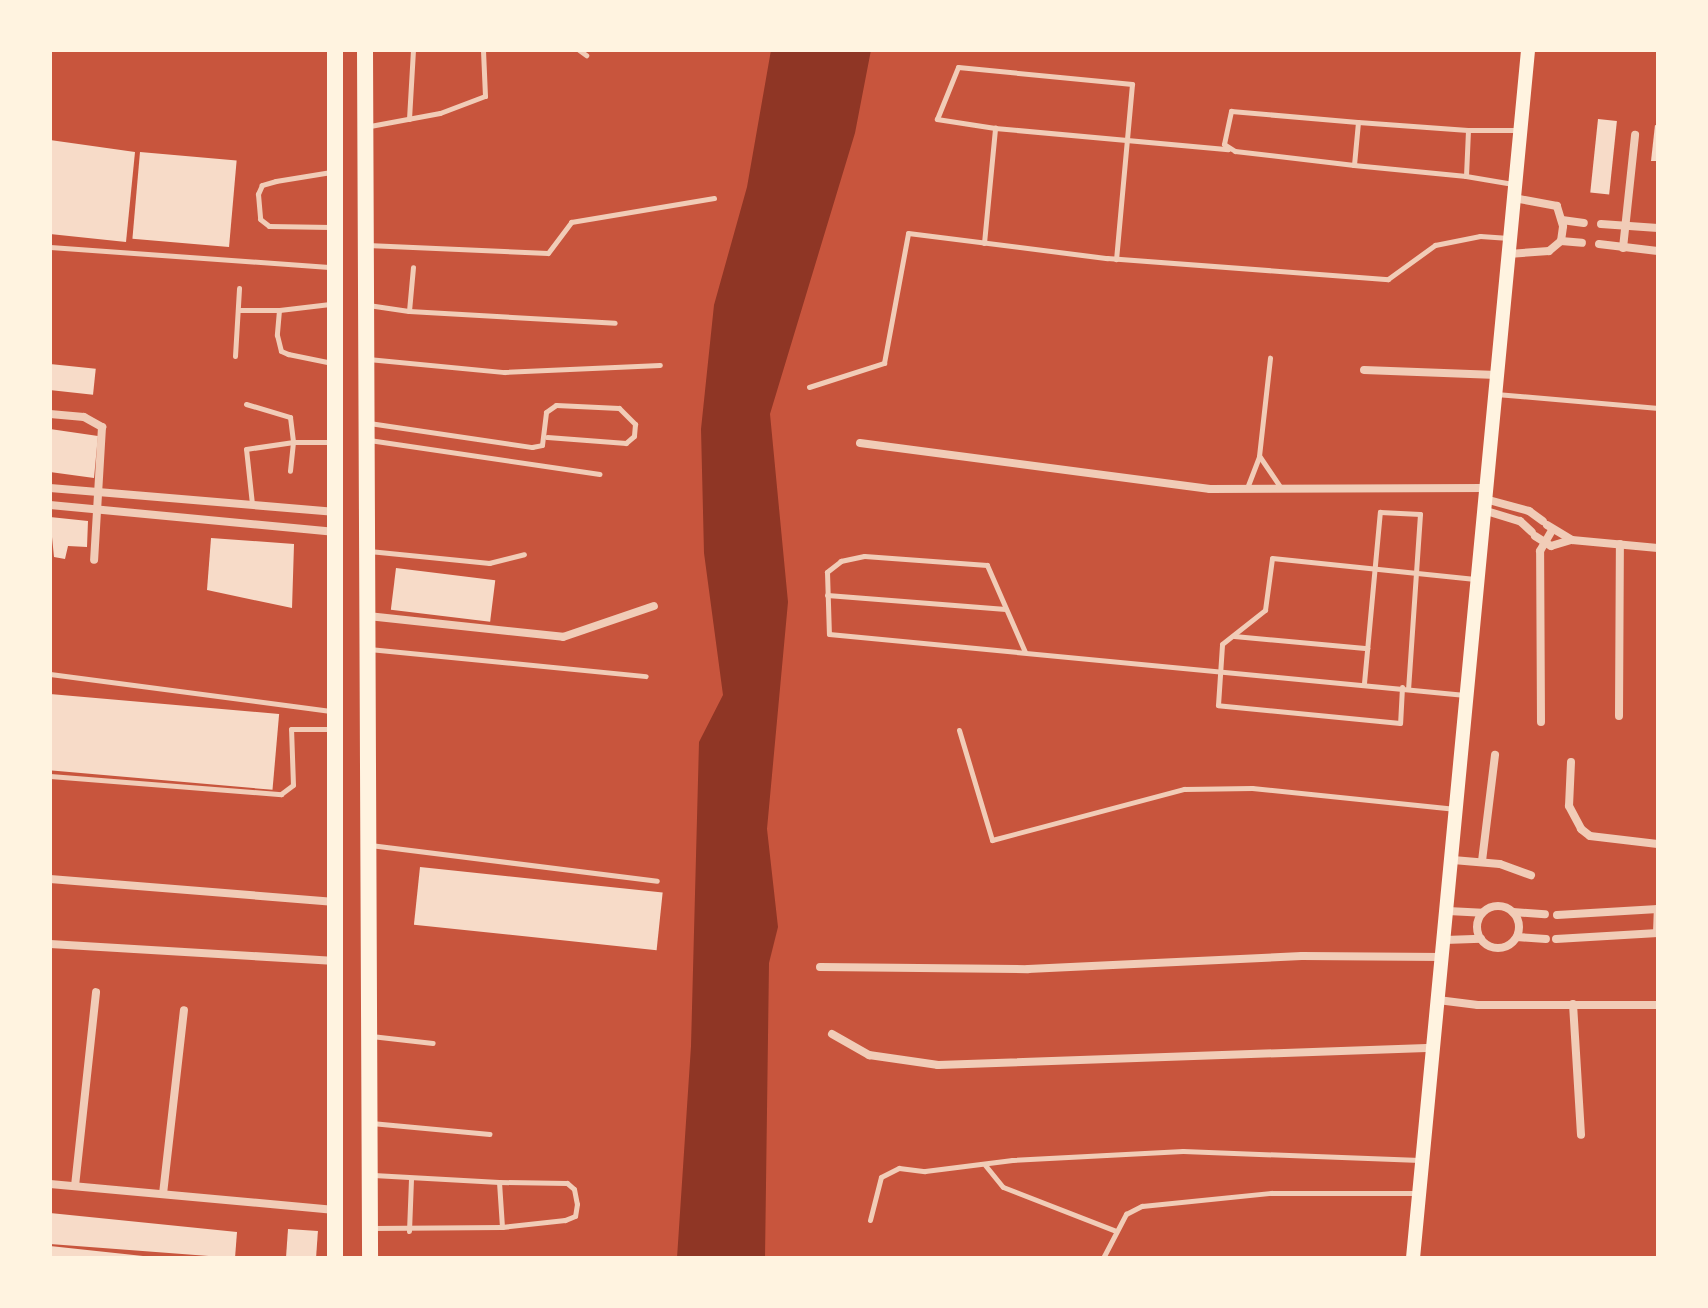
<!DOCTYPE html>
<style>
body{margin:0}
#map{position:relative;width:1708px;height:1308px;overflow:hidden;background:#c8553d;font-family:"Source Serif 4",serif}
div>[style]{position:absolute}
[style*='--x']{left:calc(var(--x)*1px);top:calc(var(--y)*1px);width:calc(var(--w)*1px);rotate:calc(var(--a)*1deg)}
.water>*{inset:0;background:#8f3625}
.building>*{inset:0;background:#f7dbc8;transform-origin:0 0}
.service>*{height:5px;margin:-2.5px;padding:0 2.5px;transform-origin:2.5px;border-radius:2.5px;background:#f1ccb7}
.minor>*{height:8px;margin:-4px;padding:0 4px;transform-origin:4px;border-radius:4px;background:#f1ccb7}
.minor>.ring{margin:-4px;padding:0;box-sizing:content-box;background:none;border:8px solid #f1ccb7;border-radius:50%}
.secondary>*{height:14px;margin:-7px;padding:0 7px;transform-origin:7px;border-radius:7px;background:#fff3e0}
.primary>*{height:16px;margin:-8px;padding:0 8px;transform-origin:8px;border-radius:8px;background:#fff3e0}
span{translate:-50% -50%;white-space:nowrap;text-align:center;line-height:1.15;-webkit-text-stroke:6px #fff3e0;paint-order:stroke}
.frame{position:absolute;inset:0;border:52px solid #fff3e0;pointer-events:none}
</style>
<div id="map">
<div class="water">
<i style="clip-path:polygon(771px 50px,871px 50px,855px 133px,770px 414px,788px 602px,767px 829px,778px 927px,769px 963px,765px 1258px,677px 1258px,691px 1046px,699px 742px,723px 695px,704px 553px,701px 429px,714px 305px,747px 187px)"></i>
</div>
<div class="building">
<i style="left:1598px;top:119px;width:19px;height:74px;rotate:6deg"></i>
<i style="clip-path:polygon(1655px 125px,1658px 126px,1658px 161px,1651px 161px)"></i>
<i style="clip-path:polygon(50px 140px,135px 152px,126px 242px,50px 234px)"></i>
<i style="left:140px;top:152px;width:97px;height:87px;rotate:5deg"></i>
<i style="left:50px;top:364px;width:46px;height:26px;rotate:6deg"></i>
<i style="clip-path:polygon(50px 429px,98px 436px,94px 478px,50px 472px)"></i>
<i style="clip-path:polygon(50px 517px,88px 521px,87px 547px,68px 546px,65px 559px,54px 557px)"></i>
<i style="clip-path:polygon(211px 538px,294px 544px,292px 608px,207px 590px)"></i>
<i style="left:396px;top:568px;width:100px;height:42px;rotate:7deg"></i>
<i style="left:50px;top:694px;width:230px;height:76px;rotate:5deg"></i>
<i style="left:420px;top:867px;width:244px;height:58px;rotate:6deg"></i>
<i style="clip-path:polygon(50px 1213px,237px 1232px,235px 1258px,50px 1244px)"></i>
<i style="left:288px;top:1229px;width:30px;height:29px;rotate:4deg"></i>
<i style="clip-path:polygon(50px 1246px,143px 1256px,143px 1258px,50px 1258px)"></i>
</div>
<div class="service">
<i style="--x:579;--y:50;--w:9;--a:36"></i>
<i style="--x:409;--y:119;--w:69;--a:-86.7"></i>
<i style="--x:370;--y:126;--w:71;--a:-10.5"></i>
<i style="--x:440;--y:113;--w:48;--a:-20.7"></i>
<i style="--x:485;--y:96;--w:46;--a:-92.5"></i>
<i style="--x:995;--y:128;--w:234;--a:5.2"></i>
<i style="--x:1354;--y:165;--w:120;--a:-173.3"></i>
<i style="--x:1235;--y:151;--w:13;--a:-148"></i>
<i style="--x:1224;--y:144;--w:34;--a:-78"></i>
<i style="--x:1231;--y:111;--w:127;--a:5"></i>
<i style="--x:331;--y:172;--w:56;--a:170.7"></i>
<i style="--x:276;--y:181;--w:15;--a:164"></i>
<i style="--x:262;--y:185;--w:10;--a:114"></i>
<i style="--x:258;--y:194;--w:25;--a:85"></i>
<i style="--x:260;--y:219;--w:11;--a:38"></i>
<i style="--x:269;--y:226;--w:62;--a:0.9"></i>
<i style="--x:1466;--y:176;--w:113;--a:-174.4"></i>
<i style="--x:1354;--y:165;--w:43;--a:-84.7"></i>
<i style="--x:1358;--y:122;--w:110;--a:4.2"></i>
<i style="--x:1513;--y:184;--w:48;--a:-170.3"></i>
<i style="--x:1466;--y:176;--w:46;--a:-87.5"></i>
<i style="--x:1468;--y:130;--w:51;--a:0"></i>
<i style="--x:984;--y:243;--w:116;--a:-84.5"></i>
<i style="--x:995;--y:128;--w:59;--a:-171.2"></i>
<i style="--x:937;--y:119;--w:56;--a:-68"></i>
<i style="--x:958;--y:67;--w:175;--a:5.6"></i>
<i style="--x:1132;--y:84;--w:176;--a:95.2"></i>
<i style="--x:367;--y:245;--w:181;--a:2.5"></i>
<i style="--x:548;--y:253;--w:39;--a:-53"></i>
<i style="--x:571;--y:222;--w:145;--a:-9.5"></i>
<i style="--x:50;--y:247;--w:283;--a:4.1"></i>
<i style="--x:330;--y:304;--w:51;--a:173.3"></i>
<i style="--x:279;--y:310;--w:25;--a:95"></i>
<i style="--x:277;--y:335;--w:16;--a:76"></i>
<i style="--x:281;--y:351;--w:8;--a:23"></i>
<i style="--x:288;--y:354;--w:45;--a:11.6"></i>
<i style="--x:368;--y:305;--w:41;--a:8.3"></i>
<i style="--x:409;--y:311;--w:44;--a:-84.8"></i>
<i style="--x:238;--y:310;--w:41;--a:0"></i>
<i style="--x:409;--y:311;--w:206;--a:3.3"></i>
<i style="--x:235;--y:356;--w:68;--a:-86.6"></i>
<i style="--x:368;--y:359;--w:137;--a:5.5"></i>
<i style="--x:504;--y:372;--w:156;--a:-2.6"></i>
<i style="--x:809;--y:387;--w:79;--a:-17.7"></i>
<i style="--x:884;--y:363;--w:132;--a:-79.5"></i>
<i style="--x:908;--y:233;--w:201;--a:7.2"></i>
<i style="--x:1107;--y:258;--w:282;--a:4.3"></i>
<i style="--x:1388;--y:279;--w:58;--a:-35.9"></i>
<i style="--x:1435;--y:245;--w:46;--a:-11.3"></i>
<i style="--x:1480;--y:236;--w:29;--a:4"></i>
<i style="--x:1496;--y:394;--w:163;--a:4.9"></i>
<i style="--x:246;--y:404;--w:46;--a:16.5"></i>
<i style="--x:290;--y:417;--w:25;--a:83"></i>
<i style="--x:293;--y:442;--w:40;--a:0"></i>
<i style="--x:369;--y:423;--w:165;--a:8.4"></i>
<i style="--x:532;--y:447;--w:10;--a:-11"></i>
<i style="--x:542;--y:445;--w:33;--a:-83"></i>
<i style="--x:546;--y:412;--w:12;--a:-35"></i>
<i style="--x:556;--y:405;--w:63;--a:2.7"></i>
<i style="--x:619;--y:408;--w:23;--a:45"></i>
<i style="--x:635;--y:424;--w:12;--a:95"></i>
<i style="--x:634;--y:436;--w:11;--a:139"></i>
<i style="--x:626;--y:443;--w:79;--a:-175.7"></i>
<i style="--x:369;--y:440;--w:233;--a:8.4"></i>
<i style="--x:1260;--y:457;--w:37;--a:56"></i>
<i style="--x:1247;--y:488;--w:34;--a:-69"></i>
<i style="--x:1259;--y:456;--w:99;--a:-83.6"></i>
<i style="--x:252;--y:504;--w:55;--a:-96.2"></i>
<i style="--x:246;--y:449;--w:48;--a:-8.5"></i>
<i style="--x:293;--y:442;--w:29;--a:96"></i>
<i style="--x:369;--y:551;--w:121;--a:5.7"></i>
<i style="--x:489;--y:563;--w:36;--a:-14"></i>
<i style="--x:827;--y:595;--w:179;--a:4.5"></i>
<i style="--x:1234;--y:636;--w:134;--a:5.2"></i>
<i style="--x:369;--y:649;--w:278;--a:5.6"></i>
<i style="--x:1025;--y:652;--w:95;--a:-113.6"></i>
<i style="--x:987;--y:565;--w:123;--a:-175.8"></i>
<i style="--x:864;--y:556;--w:24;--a:168"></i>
<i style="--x:841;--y:561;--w:18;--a:142"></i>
<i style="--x:827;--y:572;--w:62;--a:88.2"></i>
<i style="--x:829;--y:634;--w:639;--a:5.48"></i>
<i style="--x:50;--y:674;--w:283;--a:7.5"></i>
<i style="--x:1364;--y:683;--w:172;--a:-84.7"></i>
<i style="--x:1380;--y:512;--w:40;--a:2.9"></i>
<i style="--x:1420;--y:514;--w:174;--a:93.9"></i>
<i style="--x:1402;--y:687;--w:36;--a:93"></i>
<i style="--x:1400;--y:723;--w:183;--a:-174.4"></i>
<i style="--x:1218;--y:705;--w:61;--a:-86.2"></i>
<i style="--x:1222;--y:644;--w:55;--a:-38.3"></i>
<i style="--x:1265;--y:610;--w:52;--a:-82.3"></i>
<i style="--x:1272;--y:558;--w:204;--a:5.9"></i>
<i style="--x:959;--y:730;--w:115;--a:73.3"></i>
<i style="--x:992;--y:840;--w:199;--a:-14.9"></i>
<i style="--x:1184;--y:789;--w:68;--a:-0.8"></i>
<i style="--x:1252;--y:788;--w:205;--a:5.9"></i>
<i style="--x:50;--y:776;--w:232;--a:4.5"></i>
<i style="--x:281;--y:794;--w:15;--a:-37"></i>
<i style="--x:293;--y:785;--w:56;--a:-92"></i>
<i style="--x:291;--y:729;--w:42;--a:0"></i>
<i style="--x:370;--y:845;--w:289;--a:7.1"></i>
<i style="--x:371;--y:1036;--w:62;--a:6.4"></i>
<i style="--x:371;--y:1123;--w:119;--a:5.3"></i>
<i style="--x:985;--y:1165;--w:28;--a:51"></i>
<i style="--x:1003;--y:1187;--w:121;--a:21.3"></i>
<i style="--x:499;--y:1182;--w:68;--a:0.8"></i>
<i style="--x:567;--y:1183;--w:9;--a:41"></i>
<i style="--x:574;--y:1189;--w:15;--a:79"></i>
<i style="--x:577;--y:1204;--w:12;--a:99"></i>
<i style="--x:575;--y:1216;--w:11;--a:158"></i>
<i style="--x:565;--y:1220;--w:63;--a:173.7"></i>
<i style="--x:870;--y:1220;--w:44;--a:-75.7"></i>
<i style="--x:881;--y:1177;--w:20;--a:-27"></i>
<i style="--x:899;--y:1168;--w:26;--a:7"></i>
<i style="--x:925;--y:1171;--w:88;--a:-7.2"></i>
<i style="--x:1012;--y:1160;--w:171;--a:-3"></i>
<i style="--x:1183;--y:1151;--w:237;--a:2.2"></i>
<i style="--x:372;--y:1228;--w:130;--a:-0.4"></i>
<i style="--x:502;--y:1227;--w:45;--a:-93.8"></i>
<i style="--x:499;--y:1182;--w:126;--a:-176.8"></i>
<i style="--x:409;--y:1231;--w:52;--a:-87.8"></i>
<i style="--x:1103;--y:1258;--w:50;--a:-62.4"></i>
<i style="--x:1126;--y:1214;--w:18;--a:-27"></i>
<i style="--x:1142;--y:1206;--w:130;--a:-5.8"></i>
<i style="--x:1271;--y:1193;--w:147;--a:0"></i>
</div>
<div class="minor">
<i style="--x:1562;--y:220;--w:22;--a:8"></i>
<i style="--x:1601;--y:224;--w:57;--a:4"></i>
<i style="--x:1561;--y:241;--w:21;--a:5"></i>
<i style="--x:1599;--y:244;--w:59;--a:6.8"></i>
<i style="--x:1623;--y:248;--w:114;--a:-83.9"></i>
<i style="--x:1508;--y:254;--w:41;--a:-4.2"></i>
<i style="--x:1549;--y:251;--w:16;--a:-40"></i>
<i style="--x:1561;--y:241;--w:15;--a:-82"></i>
<i style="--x:1563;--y:226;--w:21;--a:-107"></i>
<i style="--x:1557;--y:206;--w:44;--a:-169.5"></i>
<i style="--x:1364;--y:370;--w:133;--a:2.2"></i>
<i style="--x:50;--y:414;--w:34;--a:5"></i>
<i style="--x:84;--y:417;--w:21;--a:29"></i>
<i style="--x:102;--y:427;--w:133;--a:93.4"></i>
<i style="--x:860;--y:443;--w:353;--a:7.5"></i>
<i style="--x:1210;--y:489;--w:275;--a:-0.2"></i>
<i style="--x:50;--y:488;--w:287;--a:4.8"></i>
<i style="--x:1485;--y:499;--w:46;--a:15.3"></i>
<i style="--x:1529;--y:511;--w:17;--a:36"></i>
<i style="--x:50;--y:505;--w:287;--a:5.4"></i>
<i style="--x:1483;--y:510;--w:39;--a:17"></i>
<i style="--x:1520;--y:521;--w:16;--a:43"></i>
<i style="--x:1547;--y:525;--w:29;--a:31"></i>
<i style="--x:1572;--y:540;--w:86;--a:5.3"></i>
<i style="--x:1535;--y:536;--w:19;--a:32"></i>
<i style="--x:1551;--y:546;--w:21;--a:-17"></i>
<i style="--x:368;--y:616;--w:196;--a:6.1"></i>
<i style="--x:563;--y:637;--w:96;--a:-18.8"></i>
<i style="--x:1619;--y:716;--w:172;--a:-89.7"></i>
<i style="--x:1541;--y:722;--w:171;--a:-90.3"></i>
<i style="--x:1540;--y:551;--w:24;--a:-60"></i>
<i style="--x:1571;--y:762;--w:44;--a:92.6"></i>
<i style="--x:1569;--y:806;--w:26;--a:62"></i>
<i style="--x:1581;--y:829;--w:11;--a:38"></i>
<i style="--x:1590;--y:836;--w:68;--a:6.7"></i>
<i style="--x:1453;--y:860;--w:47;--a:4.9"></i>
<i style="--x:1500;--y:864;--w:33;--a:20"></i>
<i style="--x:1482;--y:861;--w:107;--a:-83"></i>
<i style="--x:50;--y:879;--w:286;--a:4.6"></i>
<i class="ring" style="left:1477px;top:906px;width:34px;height:34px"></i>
<i style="--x:1448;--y:911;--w:34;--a:3"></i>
<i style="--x:1513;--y:912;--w:32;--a:4"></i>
<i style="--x:1557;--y:915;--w:101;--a:-3.4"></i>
<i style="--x:1657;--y:933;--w:24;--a:-88"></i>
<i style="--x:1517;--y:937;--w:29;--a:4"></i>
<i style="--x:1556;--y:939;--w:102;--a:-3.4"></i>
<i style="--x:1445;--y:940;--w:36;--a:-2"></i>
<i style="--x:50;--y:944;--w:286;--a:3.4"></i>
<i style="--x:820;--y:967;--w:208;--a:0.6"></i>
<i style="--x:1028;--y:969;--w:274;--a:-2.7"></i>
<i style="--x:1302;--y:956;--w:141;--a:0.4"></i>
<i style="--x:1438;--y:1000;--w:40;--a:7.1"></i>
<i style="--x:1478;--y:1005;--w:180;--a:0"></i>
<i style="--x:1573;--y:1004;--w:131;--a:86.5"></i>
<i style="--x:832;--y:1034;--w:43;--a:29.6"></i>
<i style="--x:869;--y:1055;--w:70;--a:8.2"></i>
<i style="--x:938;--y:1065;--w:496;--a:-2"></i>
<i style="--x:50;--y:1184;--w:286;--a:5.2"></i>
<i style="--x:75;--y:1186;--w:195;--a:-83.8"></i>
<i style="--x:163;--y:1194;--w:185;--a:-83.5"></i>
</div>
<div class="secondary">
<i style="--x:1413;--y:1258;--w:1213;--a:-84.56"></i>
</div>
<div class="primary">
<i style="--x:365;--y:50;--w:1208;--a:89.76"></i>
<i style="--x:335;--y:1258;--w:1208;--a:-90"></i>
</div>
<div class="frame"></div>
</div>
